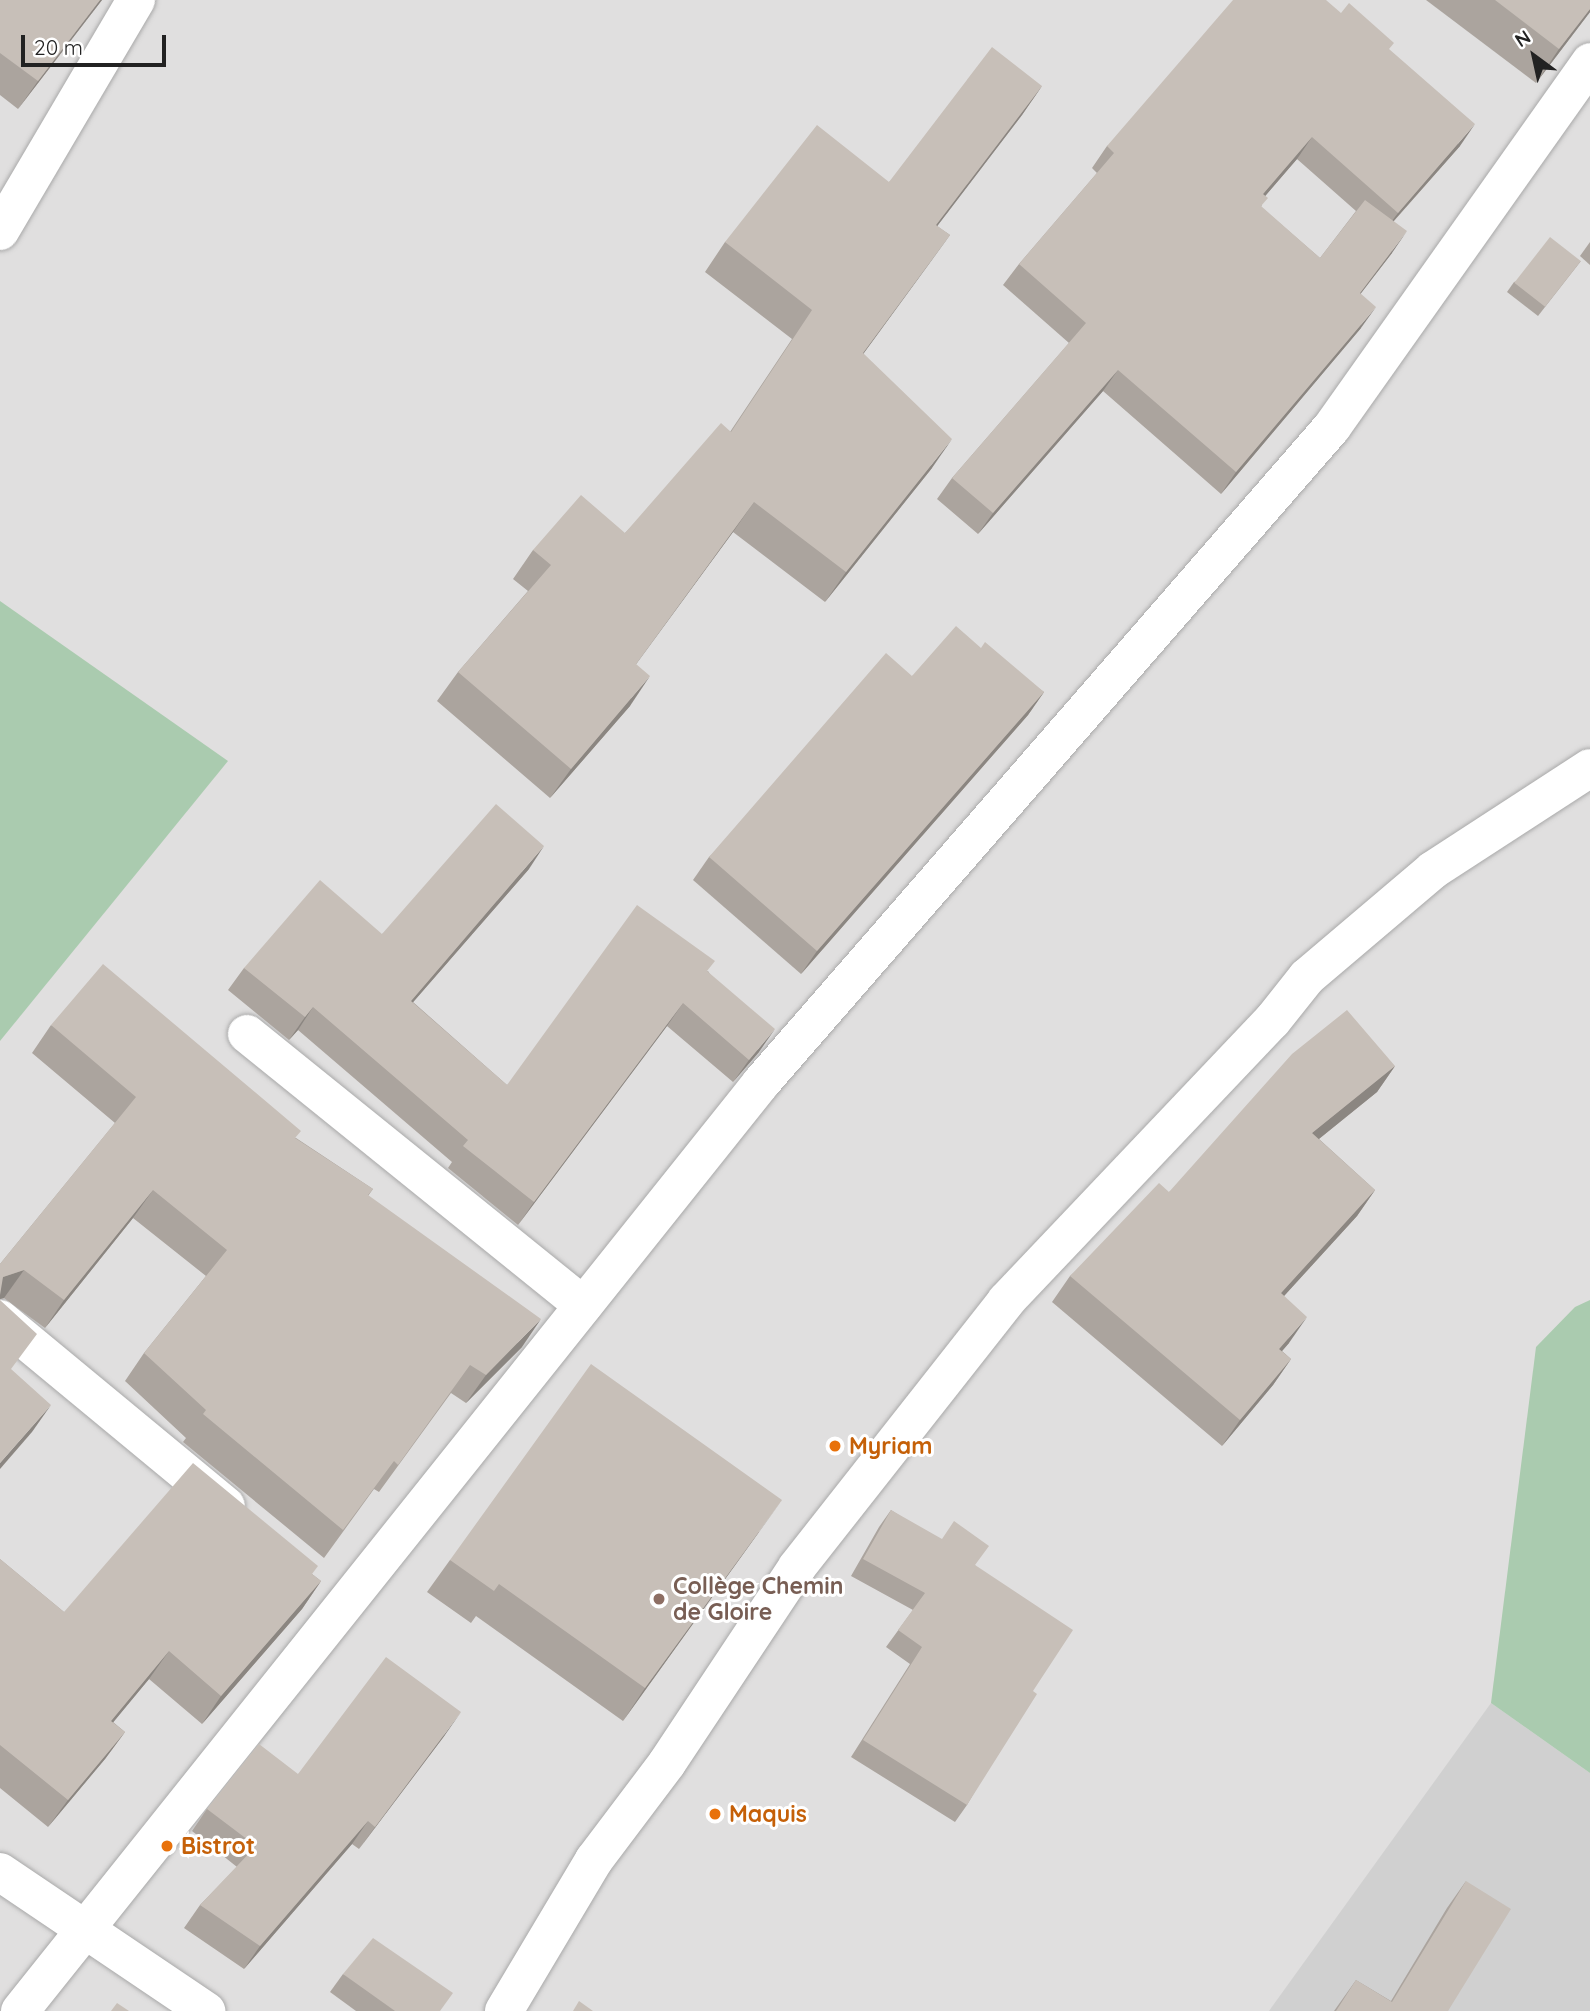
<!DOCTYPE html>
<meta charset="utf-8">
<style>
body{margin:0}
#map{position:relative;width:1590px;height:2011px;overflow:hidden;background:#f2efe9;font-family:Quicksand,sans-serif}
div>[style]{position:absolute}
[style*='--x']{left:calc(var(--x)*1px);top:calc(var(--y)*1px);width:calc(var(--w)*1px);rotate:calc(var(--a)*1deg)}
.residential>*{inset:0;background:#e0dfdf;transform-origin:0 0}
.religious>*{inset:0;background:#d0d0d0}
.cemetery>*{inset:0;background:#aacbaf}
.roads{filter:drop-shadow(0 0 2px #a9a9a9) drop-shadow(0 0 2px #a9a9a9)}
.minor>*{height:38px;margin:-19px;padding:0 19px;transform-origin:19px;border-radius:19px;background:#fff}
.wall>*{inset:0;background:#aba49e}
.shaded-wall>*{inset:0;background:#8b8681}
.building>*{inset:0;background:#c7bfb8;transform-origin:0 0}
.dots>*{width:19px;height:19px;translate:-50% -50%;box-sizing:border-box;border:4px solid #fff;border-radius:50%}
span{translate:-50% -50%;white-space:nowrap;text-align:center;line-height:1.15;-webkit-text-stroke:6px #fff;paint-order:stroke}
.food-label{font-size:23px;color:#c56008;font-weight:700}
.left{translate:0 -50%;text-align:left}
.education-label{font-size:23px;color:#785e54;font-weight:700}
.north{position:absolute;left:1499px;top:21px;width:70px;height:70px;-webkit-text-stroke:5px #fff;paint-order:stroke;rotate:327deg;font-size:19px;font-weight:700;line-height:28px;text-align:center;color:#222}
.north::after{content:'';display:block;margin:auto;width:24px;height:32px;background:#222;clip-path:polygon(50% 0,100% 100%,50% 72%,0 100%)}
.scale{position:absolute;left:21px;top:35px;width:145px;height:32px;box-sizing:border-box;border:4px solid #222;border-top:0;padding-left:9px;font-size:21px;line-height:24px;white-space:nowrap;color:#222;-webkit-text-stroke:5px #fff;paint-order:stroke}
</style>
<div id="map">
<div class="residential">
<i style="left:0;top:0;width:1590px;height:2011px"></i>
</div>
<div class="religious">
<i style="clip-path:polygon(1491px 1703px,1590px 1773px,1590px 2011px,1269px 2011px)"></i>
</div>
<div class="cemetery">
<i style="clip-path:polygon(0 601px,228px 761px,0 1041px)"></i>
<i style="clip-path:polygon(1590px 1300px,1590px 1773px,1491px 1703px,1536px 1347px,1575px 1307px)"></i>
</div>
<div class="roads">
<div class="minor">
<i style="--x:0;--y:231;--w:268;--a:-59.5"></i>
<i style="--x:247;--y:1034;--w:432;--a:38.9"></i>
<i style="--x:0;--y:1319;--w:293;--a:39.6"></i>
<i style="--x:0;--y:1872;--w:249;--a:34"></i>
<i style="--x:20;--y:2011;--w:1188;--a:-51.39"></i>
<i style="--x:761;--y:1083;--w:870;--a:-48.96"></i>
<i style="--x:1332;--y:427;--w:447;--a:-54.7"></i>
<i style="--x:504;--y:2011;--w:176;--a:-59.2"></i>
<i style="--x:594;--y:1860;--w:121;--a:-53"></i>
<i style="--x:667;--y:1763;--w:235;--a:-56.4"></i>
<i style="--x:797;--y:1567;--w:338;--a:-51.8"></i>
<i style="--x:1006;--y:1301;--w:386;--a:-46.5"></i>
<i style="--x:1272;--y:1021;--w:56;--a:-51.5"></i>
<i style="--x:1307;--y:977;--w:165;--a:-40.3"></i>
<i style="--x:1433;--y:870;--w:187;--a:-33"></i>
</div>
</div>
<div class="wall">
<i style="clip-path:polygon(0 0,102px 0,18px 109px,0 95px)"></i>
<i style="clip-path:polygon(1426px 0,1590px 0,1590px 12px,1536px 83px)"></i>
<i style="clip-path:polygon(evenodd,1341px 13px,1389px 50px,1460px 146px,1394px 221px,1392px 253px,1361px 293px,1361px 328px,1221px 494px,1103px 391px,978px 534px,937px 499px,952px 478px,1069px 343px,1003px 285px,1019px 264px,1097px 173px,1092px 168px,1107px 146px,1341px 13px,1297px 159px,1356px 211px,1320px 258px,1261px 207px,1265px 196px,1297px 159px)"></i>
<i style="clip-path:polygon(1042px 86px,1022px 115px,937px 226px,950px 235px,863px 354px,932px 468px,825px 602px,733px 532px,636px 664px,630px 706px,550px 798px,437px 701px,458px 672px,528px 591px,513px 579px,533px 550px,625px 533px,730px 432px,792px 339px,705px 272px,725px 242px,889px 182px)"></i>
<i style="clip-path:polygon(1590px 242px,1590px 265px,1580px 256px)"></i>
<i style="clip-path:polygon(1581px 261px,1538px 316px,1507px 292px,1514px 282px)"></i>
<i style="clip-path:polygon(981px 648px,1044px 692px,1028px 715px,801px 974px,693px 880px,709px 857px,912px 676px)"></i>
<i style="clip-path:polygon(529px 869px,413px 1002px,507px 1085px,708px 971px,759px 1052px,733px 1082px,667px 1026px,518px 1225px,448px 1168px,452px 1162px,298px 1030px,289px 1040px,228px 990px,244px 968px,382px 934px)"></i>
<i style="clip-path:polygon(51px 1025px,296px 1138px,373px 1189px,368px 1196px,522px 1347px,466px 1403px,451px 1393px,379px 1492px,374px 1489px,324px 1558px,183px 1442px,186px 1438px,125px 1381px,144px 1353px,206px 1276px,133px 1218px,45px 1328px,4px 1298px,0 1299px,0 1264px,115px 1123px,32px 1053px)"></i>
<i style="clip-path:polygon(1395px 1066px,1377px 1092px,1319px 1139px,1375px 1190px,1357px 1216px,1284px 1296px,1289px 1343px,1282px 1351px,1291px 1359px,1273px 1385px,1222px 1446px,1052px 1302px,1070px 1276px,1169px 1192px)"></i>
<i style="clip-path:polygon(891px 1510px,975px 1565px,1033px 1691px,967px 1805px,955px 1822px,851px 1757px,910px 1664px,886px 1647px,913px 1610px,851px 1576px,879px 1527px)"></i>
<i style="clip-path:polygon(759px 1532px,623px 1721px,476px 1616px,471px 1623px,427px 1592px,450px 1560px)"></i>
<i style="clip-path:polygon(0 1559px,64px 1612px,312px 1574px,321px 1581px,302px 1609px,202px 1724px,149px 1679px,113px 1722px,125px 1732px,105px 1759px,48px 1827px,0 1788px)"></i>
<i style="clip-path:polygon(445px 1735px,359px 1849px,352px 1844px,244px 1969px,184px 1928px,200px 1905px,237px 1867px,192px 1831px,207px 1809px,298px 1774px)"></i>
<i style="clip-path:polygon(1466px 1881px,1448px 2011px,1334px 2011px,1356px 1980px,1391px 2001px,1447px 1908px)"></i>
<i style="clip-path:polygon(343px 1974px,440px 2011px,356px 2011px,330px 1992px)"></i>
</div>
<div class="shaded-wall">
<i style="clip-path:polygon(100px 0,102px 0,18px 109px,38px 81px)"></i>
<i style="clip-path:polygon(1590px 9px,1590px 12px,1536px 83px,1559px 49px)"></i>
<i style="clip-path:polygon(1042px 86px,1022px 115px,916px 254px,936px 225px)"></i>
<i style="clip-path:polygon(1475px 124px,1460px 146px,1382px 234px,1398px 213px)"></i>
<i style="clip-path:polygon(1312px 137px,1297px 159px,1248px 216px,1263px 194px)"></i>
<i style="clip-path:polygon(1407px 231px,1392px 253px,1345px 314px,1360px 293px)"></i>
<i style="clip-path:polygon(950px 235px,929px 264px,842px 383px,863px 353px)"></i>
<i style="clip-path:polygon(1376px 307px,1361px 328px,1221px 494px,1236px 472px)"></i>
<i style="clip-path:polygon(1118px 370px,1103px 391px,978px 534px,993px 513px)"></i>
<i style="clip-path:polygon(952px 439px,932px 468px,825px 602px,846px 572px)"></i>
<i style="clip-path:polygon(754px 502px,733px 532px,615px 693px,636px 664px)"></i>
<i style="clip-path:polygon(650px 676px,630px 706px,550px 798px,571px 769px)"></i>
<i style="clip-path:polygon(1044px 692px,1028px 715px,801px 974px,817px 951px)"></i>
<i style="clip-path:polygon(544px 846px,529px 869px,395px 1023px,411px 1001px)"></i>
<i style="clip-path:polygon(683px 1003px,667px 1026px,518px 1225px,534px 1202px)"></i>
<i style="clip-path:polygon(313px 1007px,298px 1030px,289px 1040px,305px 1017px)"></i>
<i style="clip-path:polygon(775px 1029px,759px 1052px,733px 1082px,749px 1060px)"></i>
<i style="clip-path:polygon(1395px 1066px,1377px 1092px,1294px 1159px,1312px 1133px)"></i>
<i style="clip-path:polygon(153px 1190px,133px 1218px,45px 1328px,64px 1300px)"></i>
<i style="clip-path:polygon(1375px 1190px,1357px 1216px,1263px 1319px,1281px 1293px)"></i>
<i style="clip-path:polygon(24px 1270px,4px 1298px,0 1299px,0 1281px,3px 1277px)"></i>
<i style="clip-path:polygon(1307px 1317px,1289px 1343px,1261px 1375px,1279px 1349px)"></i>
<i style="clip-path:polygon(541px 1319px,522px 1347px,466px 1403px,486px 1375px)"></i>
<i style="clip-path:polygon(1291px 1359px,1273px 1385px,1222px 1446px,1240px 1420px)"></i>
<i style="clip-path:polygon(51px 1405px,32px 1432px,0 1469px,0 1463px)"></i>
<i style="clip-path:polygon(782px 1500px,759px 1532px,623px 1721px,645px 1688px)"></i>
<i style="clip-path:polygon(321px 1581px,302px 1609px,202px 1724px,221px 1696px)"></i>
<i style="clip-path:polygon(169px 1651px,149px 1679px,92px 1748px,111px 1721px)"></i>
<i style="clip-path:polygon(461px 1712px,445px 1735px,359px 1849px,375px 1827px)"></i>
<i style="clip-path:polygon(125px 1732px,105px 1759px,48px 1827px,68px 1800px)"></i>
<i style="clip-path:polygon(368px 1821px,352px 1844px,244px 1969px,260px 1946px)"></i>
</div>
<div class="building">
<i style="clip-path:polygon(0 0,100px 0,38px 81px,0 53px)"></i>
<i style="clip-path:polygon(1233px 0,1326px 0,1341px 13px,1349px 3px,1394px 43px,1389px 49px,1475px 124px,1398px 213px,1312px 137px,1263px 194px,1268px 198px,1261px 206px,1320px 258px,1365px 200px,1407px 231px,1360px 293px,1376px 307px,1236px 472px,1118px 370px,993px 513px,952px 478px,1086px 323px,1019px 264px,1114px 153px,1107px 146px)"></i>
<i style="clip-path:polygon(1495px 0,1590px 0,1590px 9px,1559px 49px)"></i>
<i style="clip-path:polygon(992px 47px,1042px 86px,936px 225px,950px 235px,863px 353px,952px 439px,846px 572px,754px 502px,636px 664px,650px 676px,571px 769px,458px 672px,551px 565px,533px 550px,581px 495px,625px 533px,721px 423px,731px 432px,812px 310px,725px 242px,817px 125px,889px 182px)"></i>
<i style="left:1550px;top:237px;width:39px;height:58px;rotate:38deg"></i>
<i style="clip-path:polygon(956px 626px,981px 648px,985px 642px,1044px 692px,817px 951px,709px 857px,886px 653px,912px 676px)"></i>
<i style="clip-path:polygon(496px 804px,544px 846px,411px 1001px,507px 1085px,637px 905px,715px 961px,707px 971px,775px 1029px,749px 1060px,683px 1003px,534px 1202px,463px 1146px,468px 1140px,313px 1007px,305px 1017px,244px 968px,320px 880px,382px 934px)"></i>
<i style="clip-path:polygon(103px 964px,301px 1131px,295px 1138px,373px 1189px,368px 1195px,541px 1319px,486px 1375px,470px 1365px,398px 1465px,394px 1461px,343px 1530px,203px 1414px,206px 1410px,144px 1353px,227px 1250px,153px 1190px,64px 1300px,24px 1270px,3px 1277px,0 1295px,0 1264px,136px 1097px,51px 1025px)"></i>
<i style="clip-path:polygon(1347px 1010px,1395px 1066px,1312px 1133px,1375px 1190px,1281px 1293px,1307px 1317px,1279px 1349px,1291px 1359px,1240px 1420px,1070px 1276px,1159px 1183px,1169px 1192px,1292px 1054px)"></i>
<i style="clip-path:polygon(0 1300px,37px 1334px,11px 1369px,51px 1405px,0 1463px)"></i>
<i style="clip-path:polygon(591px 1364px,782px 1500px,645px 1688px,499px 1584px,494px 1591px,450px 1560px)"></i>
<i style="clip-path:polygon(193px 1463px,318px 1566px,312px 1574px,321px 1581px,221px 1696px,169px 1651px,111px 1721px,125px 1732px,68px 1800px,0 1745px,0 1559px,64px 1612px)"></i>
<i style="clip-path:polygon(891px 1510px,942px 1539px,954px 1521px,989px 1546px,975px 1565px,1073px 1630px,1033px 1691px,1037px 1694px,967px 1805px,863px 1740px,922px 1647px,898px 1630px,925px 1593px,863px 1559px)"></i>
<i style="clip-path:polygon(386px 1657px,461px 1712px,375px 1827px,368px 1821px,260px 1946px,200px 1905px,256px 1846px,207px 1809px,259px 1744px,298px 1774px)"></i>
<i style="clip-path:polygon(1466px 1881px,1511px 1909px,1448px 2011px,1336px 2011px,1356px 1980px,1392px 2002px)"></i>
<i style="clip-path:polygon(373px 1938px,453px 1993px,440px 2011px,395px 2011px,343px 1974px)"></i>
<i style="clip-path:polygon(579px 2001px,593px 2011px,573px 2011px)"></i>
<i style="clip-path:polygon(117px 2003px,129px 2011px,111px 2011px)"></i>
</div>
<div class="dots">
<i style="left:835px;top:1446px;background:#e8710a"></i>
<i style="left:659px;top:1599px;background:#8d6e63"></i>
<i style="left:715px;top:1814px;background:#e8710a"></i>
<i style="left:167px;top:1846px;background:#e8710a"></i>
</div>
<div class="food-label">
<span class="left" style="left:849px;top:1446px">Myriam</span>
<span class="left" style="left:729px;top:1814px">Maquis</span>
<span class="left" style="left:181px;top:1846px">Bistrot</span>
</div>
<div class="education-label">
<span class="left" style="left:673px;top:1599px">Collège Chemin<br>de Gloire</span>
</div>
<div class="north">N</div>
<div class="scale">20 m</div>
</div>
